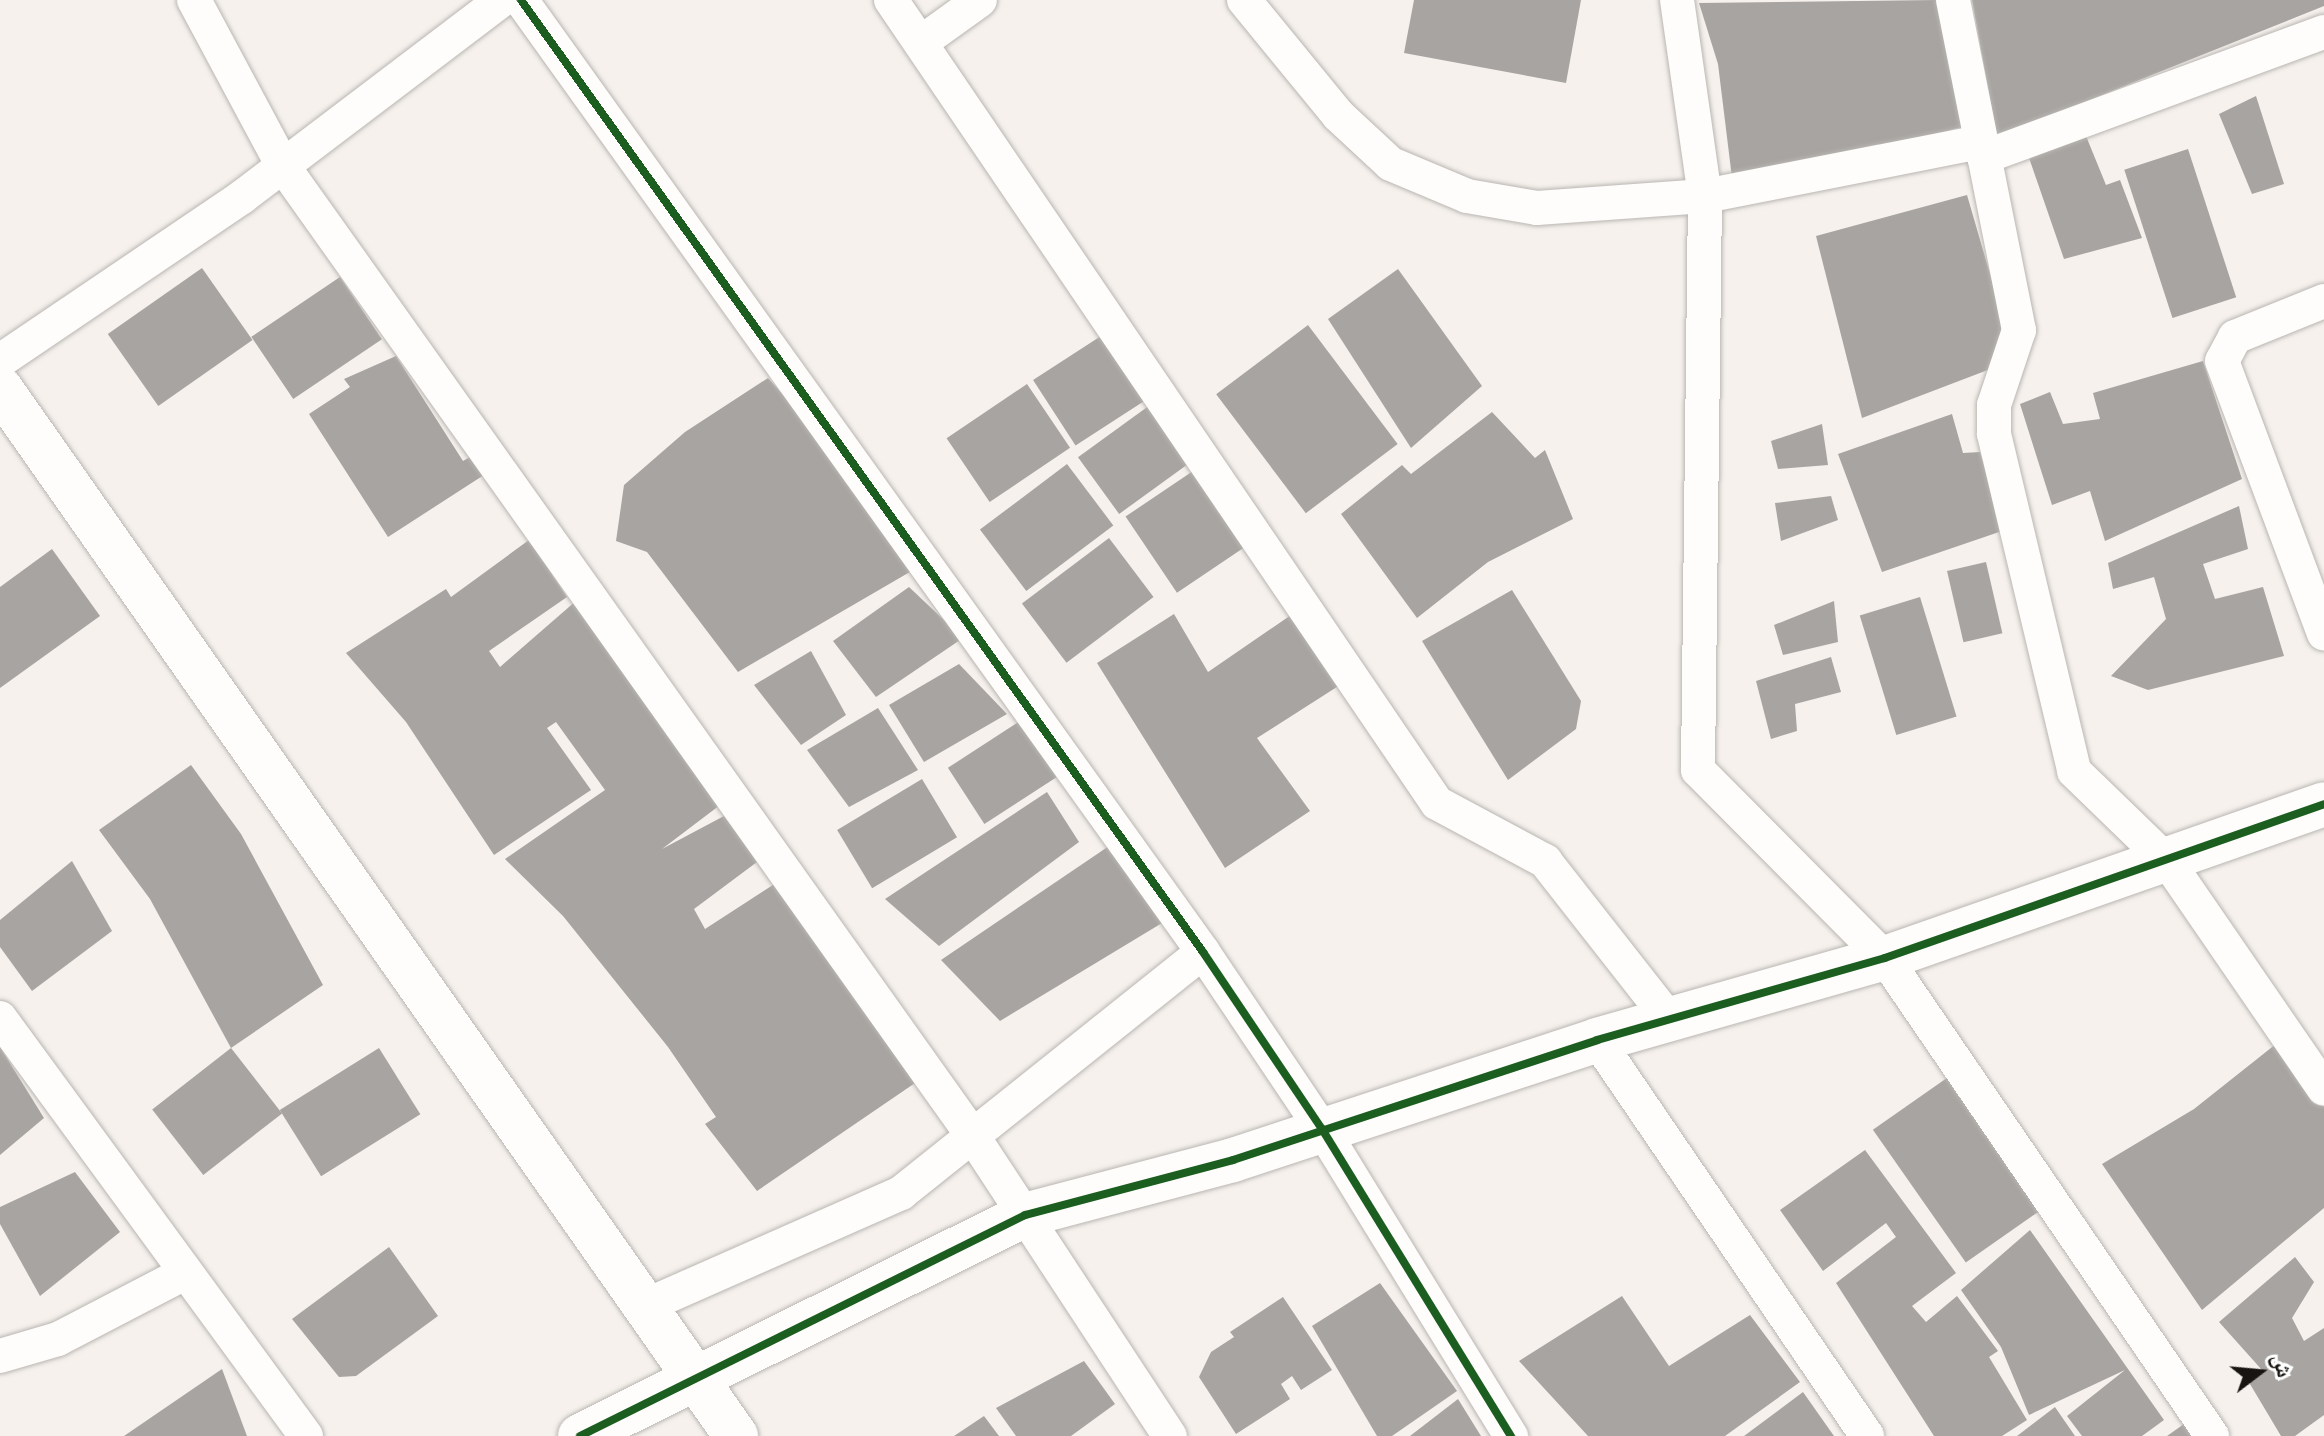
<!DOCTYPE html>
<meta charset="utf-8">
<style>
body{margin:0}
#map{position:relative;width:2324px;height:1436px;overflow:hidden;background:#f6f1ed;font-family:"Titillium Web","Noto Naskh Arabic",sans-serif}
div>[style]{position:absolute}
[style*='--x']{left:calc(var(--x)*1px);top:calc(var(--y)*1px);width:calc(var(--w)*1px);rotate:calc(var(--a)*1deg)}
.building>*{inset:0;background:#a7a4a1;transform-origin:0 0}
.roads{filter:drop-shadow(0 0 2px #b9b6b2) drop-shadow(0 0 2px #b9b6b2)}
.minor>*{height:34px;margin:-17px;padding:0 17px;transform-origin:17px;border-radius:17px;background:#fefdfc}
.tertiary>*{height:44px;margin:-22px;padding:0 22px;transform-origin:22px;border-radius:22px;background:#fefdfc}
.cycleway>*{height:8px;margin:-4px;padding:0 4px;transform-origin:4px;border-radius:4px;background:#1b5e20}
span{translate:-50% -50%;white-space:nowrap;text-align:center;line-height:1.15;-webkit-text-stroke:6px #fff;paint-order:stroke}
.north{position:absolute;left:2220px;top:1332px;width:80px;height:80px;-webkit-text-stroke:6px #fff;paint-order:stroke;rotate:74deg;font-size:22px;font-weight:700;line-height:32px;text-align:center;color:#171411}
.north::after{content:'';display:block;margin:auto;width:28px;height:36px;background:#171411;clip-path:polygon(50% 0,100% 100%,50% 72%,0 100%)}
</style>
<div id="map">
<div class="building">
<i style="clip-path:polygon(1414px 0,1581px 0,1566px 83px,1404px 53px)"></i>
<i style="clip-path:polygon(1937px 0,1962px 127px,1733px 186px,1718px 64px,1699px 3px)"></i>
<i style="clip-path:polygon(1972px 0,2324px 0,2324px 6px,1997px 137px)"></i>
<i style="clip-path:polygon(2256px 96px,2284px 184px,2252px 194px,2219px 114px)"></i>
<i style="clip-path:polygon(2086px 136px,2106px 185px,2120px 180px,2142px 238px,2064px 259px,2028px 155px)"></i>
<i style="left:2188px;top:149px;width:156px;height:67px;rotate:72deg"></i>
<i style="clip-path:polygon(1967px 195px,2006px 329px,1993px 368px,1862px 418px,1816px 236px)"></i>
<i style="left:202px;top:268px;width:88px;height:115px;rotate:55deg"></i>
<i style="clip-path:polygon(1398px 269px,1482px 386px,1411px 448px,1328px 319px)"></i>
<i style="left:340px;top:277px;width:75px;height:107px;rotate:56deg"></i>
<i style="left:1308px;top:325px;width:149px;height:115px;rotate:53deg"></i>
<i style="left:1101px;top:336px;width:78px;height:81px;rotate:57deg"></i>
<i style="clip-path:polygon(396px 356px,463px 461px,475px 454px,487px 473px,388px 537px,309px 414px,350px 387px,344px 379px)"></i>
<i style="clip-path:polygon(2203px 361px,2242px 479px,2105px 541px,2090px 491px,2052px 505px,2020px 404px,2050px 392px,2063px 424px,2100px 419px,2093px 393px)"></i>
<i style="clip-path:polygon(768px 378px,821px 437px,915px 569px,738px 672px,647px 552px,616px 541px,624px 485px,685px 432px)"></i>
<i style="left:1027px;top:384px;width:77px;height:97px;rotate:56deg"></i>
<i style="left:1150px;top:405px;width:70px;height:89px;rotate:54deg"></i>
<i style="clip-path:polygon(1492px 412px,1535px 458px,1545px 450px,1573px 519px,1488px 562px,1417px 618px,1341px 514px,1402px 465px,1411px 474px)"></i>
<i style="clip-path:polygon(1952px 414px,1963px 453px,1980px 452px,2005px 530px,1882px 572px,1838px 454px)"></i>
<i style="clip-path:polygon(1822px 424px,1828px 465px,1778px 469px,1771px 441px)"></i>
<i style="left:1067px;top:464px;width:77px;height:109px;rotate:53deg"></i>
<i style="left:1196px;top:469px;width:92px;height:85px;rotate:56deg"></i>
<i style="clip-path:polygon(1831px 496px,1838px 520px,1781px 541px,1775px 503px)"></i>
<i style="clip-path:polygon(2239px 506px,2248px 549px,2203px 564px,2215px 599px,2263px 587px,2284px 656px,2148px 690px,2111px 676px,2166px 619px,2154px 577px,2113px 589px,2108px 563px)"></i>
<i style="left:1109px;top:538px;width:74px;height:109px;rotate:53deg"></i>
<i style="clip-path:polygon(529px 540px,567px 597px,489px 651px,500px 667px,577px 600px,724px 802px,662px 849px,724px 816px,757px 862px,694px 909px,705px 929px,776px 883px,918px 1081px,757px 1191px,705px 1124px,716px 1117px,668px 1047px,563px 916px,505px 859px,605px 790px,556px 722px,547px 728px,591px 790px,494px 855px,406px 722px,346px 653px,446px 589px,451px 597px)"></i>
<i style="clip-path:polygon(52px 549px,100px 616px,0 688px,0 587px)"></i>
<i style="left:1986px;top:562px;width:73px;height:40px;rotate:77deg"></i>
<i style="clip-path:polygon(909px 587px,963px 638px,876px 697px,833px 641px)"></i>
<i style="clip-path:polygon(1512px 590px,1581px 701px,1576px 729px,1508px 780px,1422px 641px)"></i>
<i style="left:1920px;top:597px;width:125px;height:63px;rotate:73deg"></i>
<i style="clip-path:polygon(1834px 601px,1838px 642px,1783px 655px,1774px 625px)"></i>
<i style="clip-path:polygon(1294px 613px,1340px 685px,1257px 738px,1310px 811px,1225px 868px,1097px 663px,1174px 614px,1208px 672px)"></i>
<i style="clip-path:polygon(811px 651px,846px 715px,801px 745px,754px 685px)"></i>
<i style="clip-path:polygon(1831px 657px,1841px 692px,1795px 704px,1797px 731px,1771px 739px,1756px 681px)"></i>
<i style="clip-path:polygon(959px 664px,1007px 714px,924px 762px,889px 705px)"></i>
<i style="clip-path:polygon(878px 708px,918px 770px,849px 807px,807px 750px)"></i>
<i style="left:1020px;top:721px;width:67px;height:86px;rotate:57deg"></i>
<i style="clip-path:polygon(191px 765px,241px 834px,323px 985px,231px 1048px,150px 899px,99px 830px)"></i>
<i style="left:922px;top:779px;width:68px;height:99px;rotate:59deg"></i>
<i style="clip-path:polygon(1047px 792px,1079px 842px,939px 946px,885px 899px)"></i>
<i style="clip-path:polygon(1112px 844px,1167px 920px,1000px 1021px,941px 960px)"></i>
<i style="clip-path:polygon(72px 861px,112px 931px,32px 991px,0 947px,0 920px)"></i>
<i style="clip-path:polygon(2281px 1040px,2324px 1107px,2324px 1208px,2202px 1310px,2102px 1164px,2194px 1109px)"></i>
<i style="clip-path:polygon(0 1047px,44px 1118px,0 1155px)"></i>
<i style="left:231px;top:1048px;width:83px;height:100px;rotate:52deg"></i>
<i style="left:379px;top:1048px;width:78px;height:117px;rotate:58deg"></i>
<i style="left:1954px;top:1073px;width:162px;height:99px;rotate:55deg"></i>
<i style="clip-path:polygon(1865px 1150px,1956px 1273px,1912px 1306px,1926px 1322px,1957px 1296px,1998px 1351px,1989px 1357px,2027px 1420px,2002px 1436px,1934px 1436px,1836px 1283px,1896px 1237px,1886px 1223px,1823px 1271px,1780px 1210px)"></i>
<i style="clip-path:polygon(75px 1172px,120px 1232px,40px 1296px,0 1224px,0 1207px)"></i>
<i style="clip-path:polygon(2030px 1230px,2164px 1420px,2142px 1436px,2082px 1436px,2067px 1416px,2125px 1370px,2029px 1415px,2001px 1347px,1961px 1290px)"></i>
<i style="clip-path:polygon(389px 1247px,438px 1316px,356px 1376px,339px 1377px,292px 1319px)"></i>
<i style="clip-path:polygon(2295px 1257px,2314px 1282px,2292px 1318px,2304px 1341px,2324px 1328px,2324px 1415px,2295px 1436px,2281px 1436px,2247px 1379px,2262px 1370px,2219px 1322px)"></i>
<i style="clip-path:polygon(1380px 1283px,1457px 1391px,1392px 1436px,1377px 1436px,1312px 1326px)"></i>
<i style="clip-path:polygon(1622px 1296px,1669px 1366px,1750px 1315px,1800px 1382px,1725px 1436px,1588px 1436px,1519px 1361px)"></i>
<i style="clip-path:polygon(1283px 1297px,1332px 1370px,1301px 1390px,1292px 1376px,1281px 1384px,1290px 1399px,1236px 1434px,1199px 1377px,1211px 1352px,1234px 1337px,1230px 1332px)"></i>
<i style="clip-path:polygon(1084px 1361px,1115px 1404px,1071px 1436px,1016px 1436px,996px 1408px)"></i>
<i style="clip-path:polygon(222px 1369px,247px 1436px,124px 1436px)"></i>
<i style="clip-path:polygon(1803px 1392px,1834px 1436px,1744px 1436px)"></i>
<i style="clip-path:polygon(1458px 1399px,1481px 1436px,1410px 1436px)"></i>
<i style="clip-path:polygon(2055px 1407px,2075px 1436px,2017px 1436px)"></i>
<i style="clip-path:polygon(984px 1416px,999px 1436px,954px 1436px)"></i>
<i style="clip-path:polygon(2184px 1424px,2191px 1436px,2167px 1436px)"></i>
</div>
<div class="roads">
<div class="minor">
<i style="--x:194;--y:0;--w:188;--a:61.8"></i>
<i style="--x:283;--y:166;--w:1185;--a:54.58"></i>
<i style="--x:970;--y:1132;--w:364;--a:56.7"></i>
<i style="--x:521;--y:0;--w:1171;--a:54.38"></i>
<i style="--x:1203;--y:952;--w:213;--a:56.1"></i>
<i style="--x:1322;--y:1129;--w:361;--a:58.4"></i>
<i style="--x:891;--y:0;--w:971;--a:55.79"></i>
<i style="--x:1437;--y:803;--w:123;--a:28.2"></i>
<i style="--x:1545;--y:861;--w:201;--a:51.9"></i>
<i style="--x:1244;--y:0;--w:149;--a:50.7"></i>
<i style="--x:1338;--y:115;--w:72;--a:42.8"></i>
<i style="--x:1391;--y:164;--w:82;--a:22.8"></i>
<i style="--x:1467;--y:196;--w:71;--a:9.7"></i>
<i style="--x:1537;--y:208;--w:168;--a:-4.1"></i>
<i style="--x:1705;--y:196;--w:281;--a:-11.1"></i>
<i style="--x:1677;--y:0;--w:198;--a:81.9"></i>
<i style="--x:1705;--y:196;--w:574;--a:90.7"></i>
<i style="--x:1698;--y:770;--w:265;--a:45.2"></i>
<i style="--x:1885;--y:958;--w:579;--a:55.62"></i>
<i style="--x:1953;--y:0;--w:337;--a:78.7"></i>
<i style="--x:2019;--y:330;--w:79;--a:108.4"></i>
<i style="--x:1994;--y:405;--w:29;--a:90"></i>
<i style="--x:1994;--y:434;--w:346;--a:76.6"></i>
<i style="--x:2074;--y:771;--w:131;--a:44.1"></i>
<i style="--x:2168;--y:862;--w:275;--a:55.5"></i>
<i style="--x:923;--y:41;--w:70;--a:-35.7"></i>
<i style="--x:1984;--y:157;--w:362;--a:-20.2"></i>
<i style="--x:2324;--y:301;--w:96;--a:158"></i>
<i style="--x:2235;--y:337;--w:27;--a:118"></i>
<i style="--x:2222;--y:361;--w:291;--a:69.5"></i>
<i style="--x:0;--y:361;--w:292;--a:-34.1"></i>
<i style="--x:242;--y:197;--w:326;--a:-37.2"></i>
<i style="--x:0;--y:1018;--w:518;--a:53.79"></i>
<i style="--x:1597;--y:1040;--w:479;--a:55.7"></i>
<i style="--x:645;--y:1306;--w:280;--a:-23.8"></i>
<i style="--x:901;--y:1193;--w:386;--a:-38.6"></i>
<i style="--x:0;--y:1356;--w:60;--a:-16.3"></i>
<i style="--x:58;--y:1339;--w:143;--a:-27.5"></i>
</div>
<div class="tertiary">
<i style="--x:0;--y:388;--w:1281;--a:54.92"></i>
<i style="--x:580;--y:1436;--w:497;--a:-26.4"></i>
<i style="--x:1025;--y:1215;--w:215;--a:-14.8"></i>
<i style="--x:1233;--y:1160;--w:383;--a:-18.2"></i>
<i style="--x:1597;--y:1040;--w:299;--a:-15.9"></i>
<i style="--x:1885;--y:958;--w:465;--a:-19.3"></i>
</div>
</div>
<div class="cycleway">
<i style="--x:521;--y:0;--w:1171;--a:54.38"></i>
<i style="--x:1203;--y:952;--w:213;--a:56.1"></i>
<i style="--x:1322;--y:1129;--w:361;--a:58.4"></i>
<i style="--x:580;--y:1436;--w:497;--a:-26.4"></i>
<i style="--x:1025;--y:1215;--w:215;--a:-14.8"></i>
<i style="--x:1233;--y:1160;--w:383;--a:-18.2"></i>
<i style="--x:1597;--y:1040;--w:299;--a:-15.9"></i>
<i style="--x:1885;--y:958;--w:465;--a:-19.3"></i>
</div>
<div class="north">ش</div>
</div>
